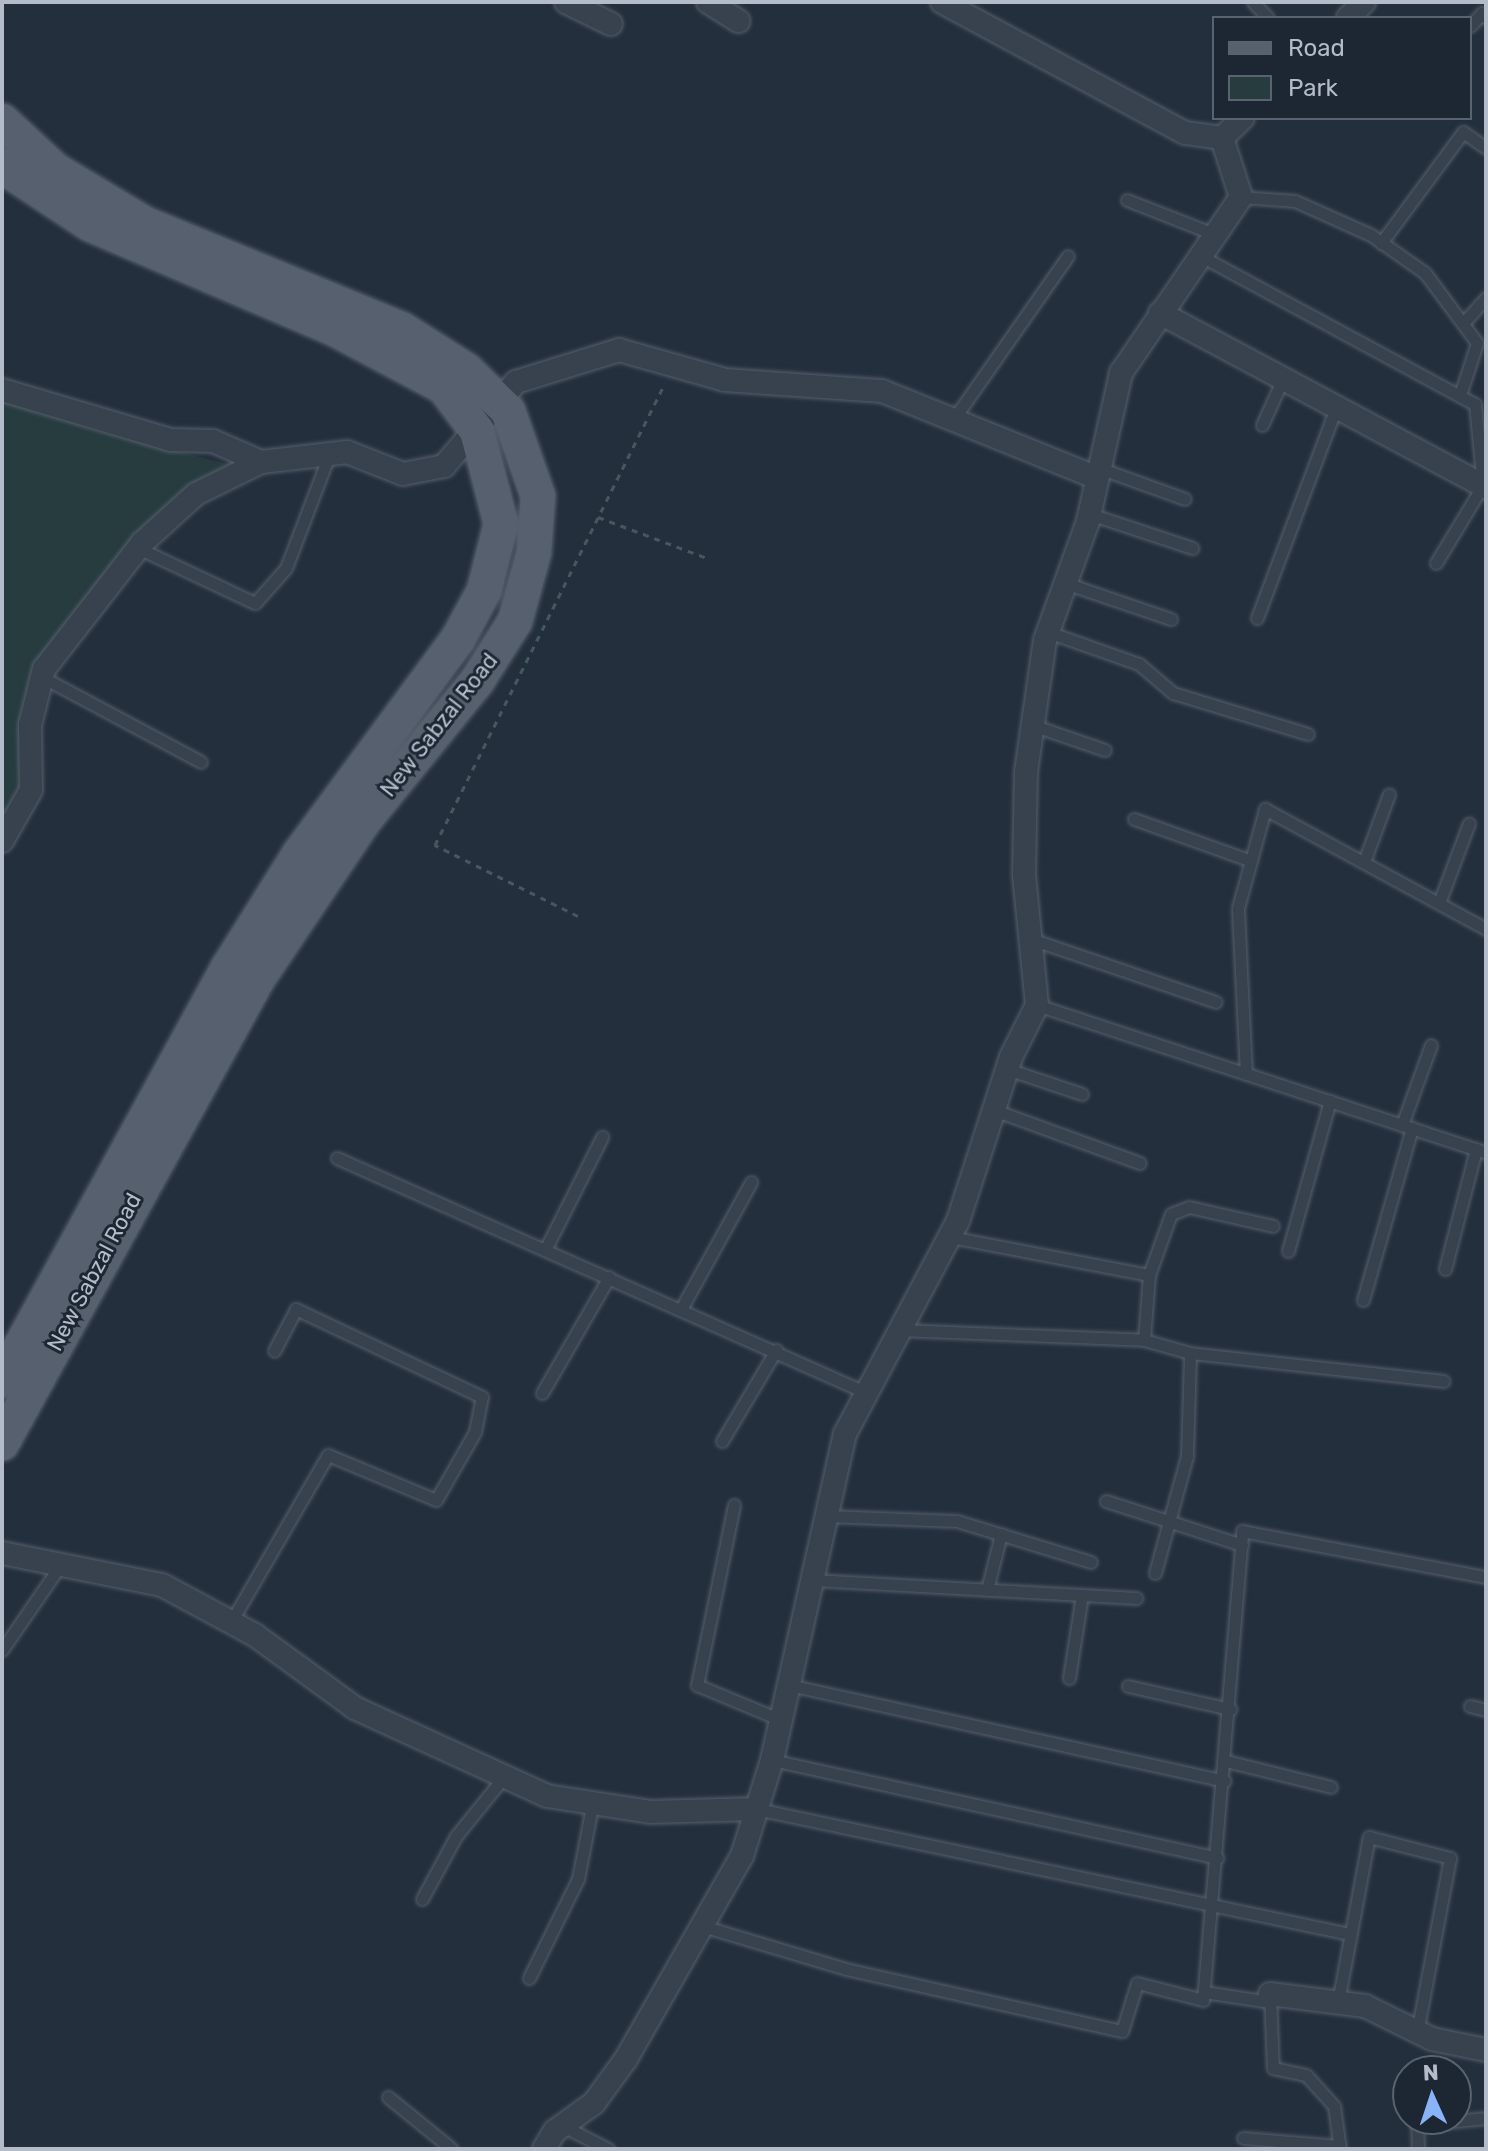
<!DOCTYPE html>
<style>
body{margin:0}
#map{position:relative;width:1488px;height:2151px;overflow:hidden;background:#242f3e;font-family:Rubik,sans-serif}
div>[style]{position:absolute}
[style*='--x']{left:calc(var(--x)*1px);top:calc(var(--y)*1px);width:calc(var(--w)*1px);rotate:calc(var(--a)*1deg)}
.green>*{inset:0;background:#263c3f}
.path>*{height:3px;margin-top:-1.5px;transform-origin:0;background:repeating-linear-gradient(90deg,#44595c 0 6px,transparent 0 12px)}
.roads{filter:drop-shadow(0 0 2px #565f6c) drop-shadow(0 0 2px #565f6c)}
.lane>*{height:11px;margin:-5.5px;padding:0 5.5px;transform-origin:5.5px;border-radius:5.5px;background:#38414e}
.street>*{height:22px;margin:-11px;padding:0 11px;transform-origin:11px;border-radius:11px;background:#38414e}
.primary>*{height:34px;margin:-17px;padding:0 17px;transform-origin:17px;border-radius:17px;background:#56606e}
span{translate:-50% -50%;white-space:nowrap;text-align:center;line-height:1.15;-webkit-text-stroke:6px #1d2633;paint-order:stroke}
.street-label{font-size:22px;color:#b4bcc9}
.frame{position:absolute;inset:0;border:4px solid #b4bcc9;pointer-events:none}
.legend{position:absolute;left:1212px;top:16px;width:260px;height:104px;box-sizing:border-box;background:#1d2633;border:2px solid #59626f;margin:0;padding:10px 14px;list-style:none;font-size:24px;color:#b4bcc9}
.legend li{display:flex;align-items:center;gap:16px;height:40px}
.legend b{width:40px;border:2px solid #59626f}
.north{position:absolute;left:1392px;top:2055px;width:80px;height:80px;box-sizing:border-box;background:#1d2633;border:2px solid #59626f;border-radius:50%;rotate:357deg;font-size:22px;font-weight:700;line-height:32px;text-align:center;color:#b4bcc9}
.north::after{content:'';display:block;margin:auto;width:28px;height:36px;background:#8ab4f8;clip-path:polygon(50% 0,100% 100%,50% 72%,0 100%)}
</style>
<div id="map">
<div class="green">
<i style="clip-path:polygon(2px 397px,96px 431px,239px 467px,197px 487px,31px 673px,21px 797px,2px 828px)"></i>
</div>
<div class="path">
<i style="--x:598;--y:517;--w:116;--a:20.6"></i>
<i style="--x:578;--y:916;--w:160;--a:-153.6"></i>
<i style="--x:435;--y:845;--w:516;--a:-63.53"></i>
</div>
<div class="roads">
<div class="lane">
<i style="--x:1253;--y:2;--w:22;--a:47"></i>
<i style="--x:1470;--y:26;--w:18;--a:-47"></i>
<i style="--x:1482;--y:13;--w:6;--a:51"></i>
<i style="--x:1241;--y:197;--w:54;--a:4.2"></i>
<i style="--x:1295;--y:201;--w:83;--a:24.1"></i>
<i style="--x:1371;--y:235;--w:66;--a:35.1"></i>
<i style="--x:1425;--y:273;--w:87;--a:53.4"></i>
<i style="--x:1477;--y:343;--w:55;--a:108.1"></i>
<i style="--x:1127;--y:200;--w:93;--a:21.3"></i>
<i style="--x:1381;--y:243;--w:138;--a:-53.5"></i>
<i style="--x:1463;--y:132;--w:28;--a:35"></i>
<i style="--x:1199;--y:255;--w:314;--a:28.4"></i>
<i style="--x:1475;--y:404;--w:81;--a:84.4"></i>
<i style="--x:1483;--y:485;--w:91;--a:121.1"></i>
<i style="--x:1466;--y:320;--w:30;--a:-48"></i>
<i style="--x:953;--y:420;--w:200;--a:-55"></i>
<i style="--x:1262;--y:425;--w:48;--a:-65.6"></i>
<i style="--x:1099;--y:468;--w:91;--a:19.8"></i>
<i style="--x:1090;--y:514;--w:108;--a:18.4"></i>
<i style="--x:138;--y:548;--w:129;--a:25.2"></i>
<i style="--x:255;--y:603;--w:47;--a:-48.5"></i>
<i style="--x:286;--y:568;--w:123;--a:-69.1"></i>
<i style="--x:1065;--y:583;--w:112;--a:18.8"></i>
<i style="--x:1257;--y:618;--w:222;--a:-69.4"></i>
<i style="--x:1048;--y:632;--w:96;--a:19.4"></i>
<i style="--x:1139;--y:664;--w:45;--a:40.5"></i>
<i style="--x:1173;--y:693;--w:141;--a:16.9"></i>
<i style="--x:42;--y:677;--w:180;--a:28.1"></i>
<i style="--x:1032;--y:725;--w:77;--a:18.9"></i>
<i style="--x:1134;--y:819;--w:124;--a:19.7"></i>
<i style="--x:1364;--y:862;--w:72;--a:-69.8"></i>
<i style="--x:1439;--y:903;--w:85;--a:-69.4"></i>
<i style="--x:1031;--y:939;--w:195;--a:18.8"></i>
<i style="--x:1037;--y:1005;--w:473;--a:18.2"></i>
<i style="--x:1007;--y:1069;--w:79;--a:18.4"></i>
<i style="--x:1246;--y:1074;--w:166;--a:-92.8"></i>
<i style="--x:1238;--y:908;--w:103;--a:-74.7"></i>
<i style="--x:1265;--y:809;--w:251;--a:28.5"></i>
<i style="--x:994;--y:1110;--w:155;--a:20"></i>
<i style="--x:1402;--y:1125;--w:85;--a:-70.1"></i>
<i style="--x:337;--y:1158;--w:580;--a:23.91"></i>
<i style="--x:950;--y:1237;--w:203;--a:10.8"></i>
<i style="--x:545;--y:1250;--w:127;--a:-63.2"></i>
<i style="--x:1288;--y:1251;--w:156;--a:-74.4"></i>
<i style="--x:1445;--y:1269;--w:124;--a:-75.5"></i>
<i style="--x:1363;--y:1300;--w:179;--a:-74.1"></i>
<i style="--x:681;--y:1309;--w:145;--a:-61.1"></i>
<i style="--x:900;--y:1330;--w:244;--a:2.3"></i>
<i style="--x:1144;--y:1340;--w:48;--a:15.8"></i>
<i style="--x:1190;--y:1353;--w:255;--a:6.3"></i>
<i style="--x:1144;--y:1340;--w:65;--a:-85.6"></i>
<i style="--x:1149;--y:1275;--w:65;--a:-70.2"></i>
<i style="--x:1171;--y:1214;--w:19;--a:-21"></i>
<i style="--x:1189;--y:1207;--w:86;--a:12.7"></i>
<i style="--x:542;--y:1393;--w:134;--a:-60"></i>
<i style="--x:722;--y:1441;--w:106;--a:-59.3"></i>
<i style="--x:1106;--y:1501;--w:143;--a:17.9"></i>
<i style="--x:734;--y:1505;--w:184;--a:101.6"></i>
<i style="--x:697;--y:1685;--w:91;--a:22.6"></i>
<i style="--x:827;--y:1516;--w:130;--a:2.2"></i>
<i style="--x:957;--y:1521;--w:140;--a:17"></i>
<i style="--x:1155;--y:1573;--w:121;--a:-74.7"></i>
<i style="--x:1187;--y:1456;--w:103;--a:-88.3"></i>
<i style="--x:813;--y:1580;--w:324;--a:3.2"></i>
<i style="--x:987;--y:1590;--w:58;--a:-76"></i>
<i style="--x:231;--y:1622;--w:193;--a:-59.9"></i>
<i style="--x:328;--y:1455;--w:117;--a:22.6"></i>
<i style="--x:436;--y:1500;--w:78;--a:-60.2"></i>
<i style="--x:475;--y:1432;--w:36;--a:-79"></i>
<i style="--x:482;--y:1397;--w:206;--a:-154.7"></i>
<i style="--x:296;--y:1309;--w:47;--a:117.6"></i>
<i style="--x:2;--y:1650;--w:101;--a:-55.5"></i>
<i style="--x:1069;--y:1678;--w:84;--a:-81.1"></i>
<i style="--x:789;--y:1685;--w:446;--a:12.4"></i>
<i style="--x:1128;--y:1686;--w:105;--a:12.7"></i>
<i style="--x:1470;--y:1706;--w:16;--a:14"></i>
<i style="--x:772;--y:1760;--w:456;--a:12.4"></i>
<i style="--x:1226;--y:1761;--w:108;--a:13.9"></i>
<i style="--x:757;--y:1809;--w:605;--a:11.92"></i>
<i style="--x:422;--y:1899;--w:72;--a:-61.6"></i>
<i style="--x:456;--y:1836;--w:75;--a:-51"></i>
<i style="--x:706;--y:1927;--w:146;--a:16.7"></i>
<i style="--x:846;--y:1969;--w:283;--a:12.7"></i>
<i style="--x:1122;--y:2031;--w:50;--a:-72.6"></i>
<i style="--x:1137;--y:1983;--w:68;--a:14.4"></i>
<i style="--x:1203;--y:2000;--w:471;--a:-85.2"></i>
<i style="--x:1242;--y:1531;--w:248;--a:10.7"></i>
<i style="--x:529;--y:1978;--w:110;--a:-63.7"></i>
<i style="--x:578;--y:1879;--w:74;--a:-79.1"></i>
<i style="--x:1204;--y:1992;--w:67;--a:8.6"></i>
<i style="--x:1270;--y:1994;--w:74;--a:87.7"></i>
<i style="--x:1273;--y:2068;--w:34;--a:12"></i>
<i style="--x:1306;--y:2075;--w:42;--a:47.9"></i>
<i style="--x:1334;--y:2106;--w:43;--a:82.1"></i>
<i style="--x:1338;--y:2002;--w:168;--a:-79.4"></i>
<i style="--x:1369;--y:1837;--w:84;--a:14.5"></i>
<i style="--x:1450;--y:1858;--w:177;--a:100.7"></i>
<i style="--x:388;--y:2097;--w:82;--a:39.1"></i>
<i style="--x:1417;--y:2120;--w:29;--a:88"></i>
<i style="--x:1416;--y:2125;--w:70;--a:-5.7"></i>
<i style="--x:563;--y:2126;--w:51;--a:27.1"></i>
<i style="--x:1243;--y:2138;--w:96;--a:4.8"></i>
</div>
<div class="street">
<i style="--x:566;--y:2;--w:50;--a:26.1"></i>
<i style="--x:708;--y:2;--w:36;--a:32"></i>
<i style="--x:1348;--y:18;--w:23;--a:-45"></i>
<i style="--x:1222;--y:138;--w:29;--a:-44"></i>
<i style="--x:1160;--y:313;--w:370;--a:28.1"></i>
<i style="--x:2;--y:390;--w:176;--a:16.5"></i>
<i style="--x:171;--y:440;--w:42;--a:1.4"></i>
<i style="--x:213;--y:441;--w:52;--a:23.6"></i>
<i style="--x:261;--y:462;--w:87;--a:-6.6"></i>
<i style="--x:347;--y:452;--w:60;--a:21.4"></i>
<i style="--x:403;--y:474;--w:42;--a:-11"></i>
<i style="--x:444;--y:466;--w:111;--a:-49.4"></i>
<i style="--x:516;--y:382;--w:108;--a:-17.3"></i>
<i style="--x:619;--y:350;--w:110;--a:15.8"></i>
<i style="--x:725;--y:380;--w:157;--a:4"></i>
<i style="--x:882;--y:391;--w:232;--a:22"></i>
<i style="--x:2;--y:841;--w:59;--a:-60.4"></i>
<i style="--x:31;--y:790;--w:65;--a:-90.9"></i>
<i style="--x:30;--y:725;--w:58;--a:-76"></i>
<i style="--x:44;--y:669;--w:160;--a:-52.1"></i>
<i style="--x:142;--y:543;--w:73;--a:-42.2"></i>
<i style="--x:196;--y:494;--w:72;--a:-26.2"></i>
<i style="--x:2;--y:1553;--w:163;--a:11.3"></i>
<i style="--x:162;--y:1585;--w:106;--a:28.3"></i>
<i style="--x:255;--y:1635;--w:124;--a:36.1"></i>
<i style="--x:355;--y:1708;--w:211;--a:24.6"></i>
<i style="--x:547;--y:1796;--w:104;--a:8.8"></i>
<i style="--x:650;--y:1812;--w:107;--a:-1.6"></i>
<i style="--x:1270;--y:1994;--w:96;--a:7.2"></i>
<i style="--x:1365;--y:2006;--w:75;--a:26.2"></i>
<i style="--x:1432;--y:2039;--w:55;--a:11.5"></i>
<i style="--x:544;--y:2149;--w:21;--a:-59"></i>
<i style="--x:555;--y:2131;--w:48;--a:-35.7"></i>
<i style="--x:594;--y:2103;--w:54;--a:-54"></i>
<i style="--x:626;--y:2059;--w:234;--a:-60.3"></i>
<i style="--x:742;--y:1856;--w:101;--a:-72.6"></i>
<i style="--x:772;--y:1760;--w:334;--a:-77.4"></i>
<i style="--x:845;--y:1434;--w:241;--a:-62.1"></i>
<i style="--x:958;--y:1221;--w:172;--a:-72.1"></i>
<i style="--x:1011;--y:1057;--w:58;--a:-63.4"></i>
<i style="--x:1037;--y:1005;--w:131;--a:-95.7"></i>
<i style="--x:1024;--y:875;--w:103;--a:-88.9"></i>
<i style="--x:1026;--y:772;--w:133;--a:-81.8"></i>
<i style="--x:1045;--y:640;--w:127;--a:-70.1"></i>
<i style="--x:1088;--y:521;--w:152;--a:-77.4"></i>
<i style="--x:1121;--y:373;--w:213;--a:-55.7"></i>
<i style="--x:1241;--y:197;--w:62;--a:-107.9"></i>
<i style="--x:1222;--y:138;--w:37;--a:-172"></i>
<i style="--x:1185;--y:133;--w:276;--a:-151.7"></i>
</div>
<div class="primary">
<i style="--x:2;--y:121;--w:72;--a:42.8"></i>
<i style="--x:55;--y:170;--w:105;--a:31"></i>
<i style="--x:145;--y:224;--w:277;--a:22.3"></i>
<i style="--x:401;--y:329;--w:77;--a:32.2"></i>
<i style="--x:466;--y:370;--w:59;--a:44.3"></i>
<i style="--x:508;--y:411;--w:90;--a:70.6"></i>
<i style="--x:538;--y:496;--w:56;--a:94.1"></i>
<i style="--x:534;--y:552;--w:72;--a:105.4"></i>
<i style="--x:515;--y:621;--w:71;--a:122.3"></i>
<i style="--x:477;--y:681;--w:181;--a:129"></i>
<i style="--x:363;--y:822;--w:190;--a:123.9"></i>
<i style="--x:257;--y:980;--w:529;--a:118.84"></i>
<i style="--x:2;--y:166;--w:105;--a:33.4"></i>
<i style="--x:90;--y:224;--w:267;--a:23.2"></i>
<i style="--x:335;--y:329;--w:123;--a:28"></i>
<i style="--x:444;--y:387;--w:55;--a:53.1"></i>
<i style="--x:477;--y:431;--w:96;--a:75.5"></i>
<i style="--x:501;--y:524;--w:69;--a:104.2"></i>
<i style="--x:484;--y:591;--w:55;--a:118.4"></i>
<i style="--x:458;--y:639;--w:268;--a:126.4"></i>
<i style="--x:299;--y:855;--w:133;--a:122.1"></i>
<i style="--x:228;--y:968;--w:470;--a:118.7"></i>
</div>
</div>
<div class="street-label">
<span style="left:439px;top:725px;rotate:-52deg">New Sabzal Road</span>
<span style="left:94px;top:1272px;rotate:-62deg">New Sabzal Road</span>
</div>
<div class="frame"></div>
<ul class="legend">
<li><b style="height:10px;background:#56606e"></b>Road</li>
<li><b style="height:22px;background:#263c3f"></b>Park</li>
</ul>
<div class="north">N</div>
</div>
